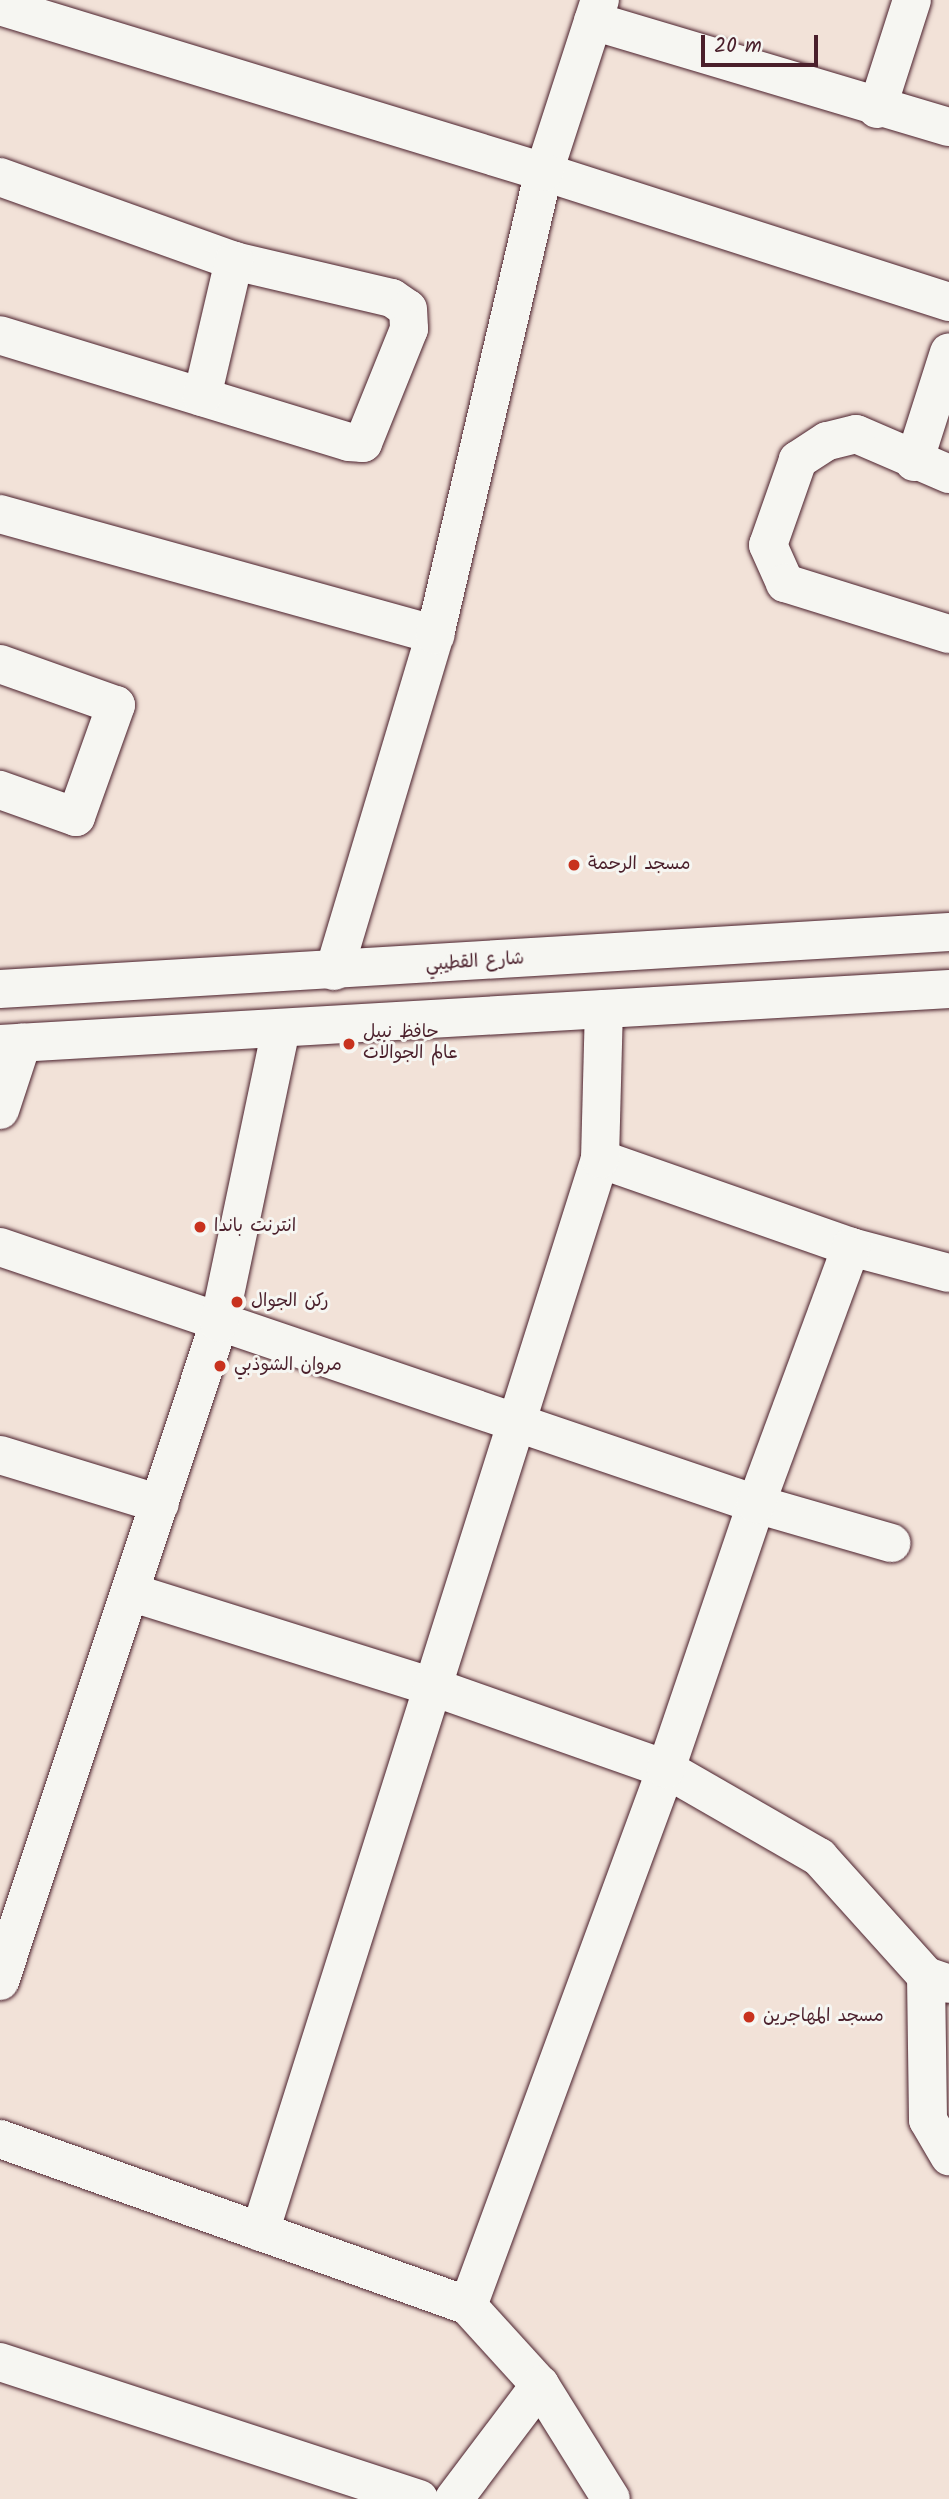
<!DOCTYPE html>
<meta charset="utf-8">
<style>
body{margin:0}
#map{position:relative;width:949px;height:2499px;overflow:hidden;background:#f2e2d8;font-family:Kalam,"Playpen Sans Arabic",sans-serif}
div>[style]{position:absolute}
[style*='--x']{left:calc(var(--x)*1px);top:calc(var(--y)*1px);width:calc(var(--w)*1px);rotate:calc(var(--a)*1deg)}
.roads{filter:drop-shadow(0 0 2px #4a1f2b) drop-shadow(0 0 2px #4a1f2b)}
.street>*{height:38px;margin:-19px;padding:0 19px;transform-origin:19px;border-radius:19px;background:#f6f6f2}
.secondary>*{height:38px;margin:-19px;padding:0 19px;transform-origin:19px;border-radius:19px;background:#f6f6f2}
.primary>*{height:38px;margin:-19px;padding:0 19px;transform-origin:19px;border-radius:19px;background:#f6f6f2}
.dots>*{width:19px;height:19px;translate:-50% -50%;box-sizing:border-box;border:4px solid #f6f6f2;border-radius:50%}
span{translate:-50% -50%;white-space:nowrap;text-align:center;line-height:1.15;-webkit-text-stroke:6px #f6f6f2;paint-order:stroke}
.poi-label{font-size:18px;color:#4a1f2b}
.left{translate:0 -50%;text-align:left}
.street-label{font-size:18px;color:#4a1f2b}
.scale{position:absolute;left:701px;top:35px;width:117px;height:32px;box-sizing:border-box;border:4px solid #4a1f2b;border-top:0;padding-left:9px;font-size:21px;line-height:24px;white-space:nowrap;color:#4a1f2b;-webkit-text-stroke:5px #f6f6f2;paint-order:stroke}
</style>
<div id="map">
<div class="roads">
<div class="street">
<i style="--x:593;--y:21;--w:371;--a:16.6"></i>
<i style="--x:877;--y:109;--w:114;--a:-72.2"></i>
<i style="--x:544;--y:172;--w:425;--a:17.8"></i>
<i style="--x:0;--y:177;--w:249;--a:19.7"></i>
<i style="--x:234;--y:261;--w:162;--a:13.2"></i>
<i style="--x:392;--y:298;--w:19;--a:35"></i>
<i style="--x:408;--y:309;--w:20;--a:87"></i>
<i style="--x:409;--y:329;--w:123;--a:112"></i>
<i style="--x:363;--y:443;--w:14;--a:-176"></i>
<i style="--x:349;--y:442;--w:365;--a:-163"></i>
<i style="--x:202;--y:397;--w:140;--a:-76.8"></i>
<i style="--x:914;--y:462;--w:115;--a:-72.3"></i>
<i style="--x:949;--y:474;--w:101;--a:-156.7"></i>
<i style="--x:856;--y:434;--w:30;--a:166"></i>
<i style="--x:827;--y:441;--w:35;--a:147"></i>
<i style="--x:798;--y:460;--w:90;--a:109.4"></i>
<i style="--x:768;--y:545;--w:42;--a:65.9"></i>
<i style="--x:785;--y:583;--w:172;--a:17.3"></i>
<i style="--x:0;--y:514;--w:452;--a:15.5"></i>
<i style="--x:0;--y:664;--w:123;--a:19.5"></i>
<i style="--x:116;--y:705;--w:119;--a:109.7"></i>
<i style="--x:76;--y:817;--w:81;--a:-160.4"></i>
<i style="--x:334;--y:971;--w:351;--a:-73.3"></i>
<i style="--x:435;--y:635;--w:476;--a:-76.8"></i>
<i style="--x:544;--y:172;--w:181;--a:-72"></i>
<i style="--x:0;--y:1110;--w:71;--a:-71.8"></i>
<i style="--x:600;--y:1159;--w:266;--a:19.3"></i>
<i style="--x:851;--y:1247;--w:101;--a:14.9"></i>
<i style="--x:0;--y:1247;--w:798;--a:18.78"></i>
<i style="--x:756;--y:1504;--w:141;--a:16.1"></i>
<i style="--x:0;--y:1455;--w:167;--a:17"></i>
<i style="--x:130;--y:1592;--w:318;--a:17.4"></i>
<i style="--x:433;--y:1687;--w:247;--a:19.4"></i>
<i style="--x:666;--y:1769;--w:177;--a:29.9"></i>
<i style="--x:819;--y:1857;--w:160;--a:48"></i>
<i style="--x:926;--y:1976;--w:24;--a:19"></i>
<i style="--x:926;--y:1976;--w:144;--a:89.2"></i>
<i style="--x:928;--y:2120;--w:42;--a:59.7"></i>
<i style="--x:0;--y:1981;--w:693;--a:-71.59"></i>
<i style="--x:219;--y:1323;--w:301;--a:-78.1"></i>
<i style="--x:0;--y:2139;--w:497;--a:19.6"></i>
<i style="--x:468;--y:2306;--w:107;--a:47.7"></i>
<i style="--x:540;--y:2385;--w:134;--a:58.1"></i>
<i style="--x:260;--y:2232;--w:1126;--a:-72.42"></i>
<i style="--x:600;--y:1159;--w:150;--a:-88.5"></i>
<i style="--x:468;--y:2306;--w:572;--a:-69.76"></i>
<i style="--x:666;--y:1769;--w:280;--a:-71.2"></i>
<i style="--x:756;--y:1504;--w:274;--a:-69.7"></i>
<i style="--x:0;--y:2362;--w:441;--a:18.1"></i>
<i style="--x:454;--y:2499;--w:143;--a:-53"></i>
</div>
<div class="secondary">
<i style="--x:0;--y:6;--w:569;--a:16.97"></i>
</div>
<div class="primary">
<i style="--x:0;--y:989;--w:951;--a:-3.44"></i>
<i style="--x:0;--y:1044;--w:951;--a:-3.32"></i>
</div>
</div>
<div class="dots">
<i style="left:574px;top:865px;background:#c8321e"></i>
<i style="left:349px;top:1044px;background:#c8321e"></i>
<i style="left:200px;top:1227px;background:#c8321e"></i>
<i style="left:237px;top:1302px;background:#c8321e"></i>
<i style="left:220px;top:1366px;background:#c8321e"></i>
<i style="left:749px;top:2017px;background:#c8321e"></i>
</div>
<div class="poi-label">
<span class="left" style="left:588px;top:865px">مسجد الرحمة</span>
<span class="left" style="left:363px;top:1044px">حافظ نبيل<br>عالم الجوالات</span>
<span class="left" style="left:214px;top:1227px">انترنت باندا</span>
<span class="left" style="left:251px;top:1302px">ركن الجوال</span>
<span class="left" style="left:234px;top:1366px">مروان الشوذبي</span>
<span class="left" style="left:763px;top:2017px">مسجد المهاجرين</span>
</div>
<div class="street-label">
<span style="left:475px;top:963px;rotate:-4deg">شارع القطيبي</span>
</div>
<div class="scale">20 m</div>
</div>
